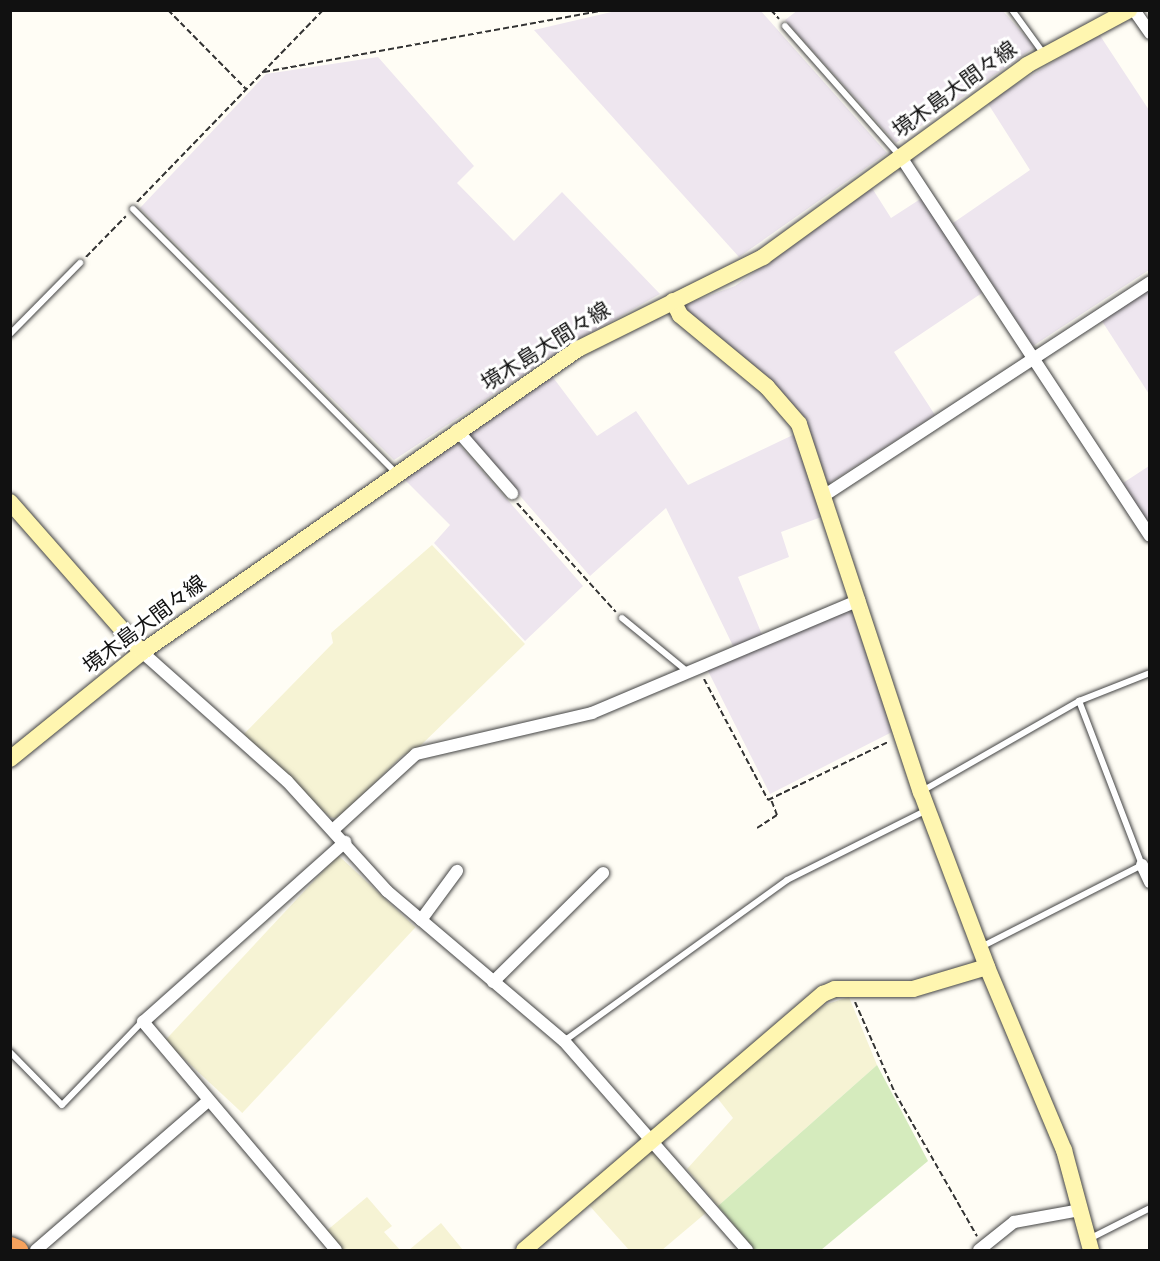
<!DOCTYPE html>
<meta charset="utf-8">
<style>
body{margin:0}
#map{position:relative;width:1160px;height:1261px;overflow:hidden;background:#fffdf5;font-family:Spectral,"Noto Sans JP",serif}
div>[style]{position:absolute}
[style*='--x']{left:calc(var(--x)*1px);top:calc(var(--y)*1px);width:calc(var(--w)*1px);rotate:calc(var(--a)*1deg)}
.industrial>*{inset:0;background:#eee6ef}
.farmland>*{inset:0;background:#f6f3d4;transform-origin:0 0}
.green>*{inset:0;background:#d5ebbd}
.path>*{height:2px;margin-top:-1px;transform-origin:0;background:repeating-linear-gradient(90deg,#333 0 6px,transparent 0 9px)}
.roads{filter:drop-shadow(0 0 2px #444) drop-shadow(0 0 2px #444)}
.lane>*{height:6px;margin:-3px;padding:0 3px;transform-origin:3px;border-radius:3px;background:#fff}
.street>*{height:12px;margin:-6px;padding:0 6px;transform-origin:6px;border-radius:6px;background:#fff}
.secondary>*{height:16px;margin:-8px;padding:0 8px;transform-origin:8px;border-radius:8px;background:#fff6b0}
.highway>*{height:21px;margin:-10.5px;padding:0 10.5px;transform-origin:10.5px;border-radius:10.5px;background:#f5a25d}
span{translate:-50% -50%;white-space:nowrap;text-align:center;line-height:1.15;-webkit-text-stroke:6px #fff;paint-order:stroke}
.street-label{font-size:21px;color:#111}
.frame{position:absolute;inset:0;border:12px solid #111;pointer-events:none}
</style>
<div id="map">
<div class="industrial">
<i style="clip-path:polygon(620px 10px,761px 11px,887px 153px,739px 257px,534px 30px)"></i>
<i style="clip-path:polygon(798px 10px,1003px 11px,1035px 47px,896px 143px,785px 20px)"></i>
<i style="clip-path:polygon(1099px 34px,1149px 110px,1149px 270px,1033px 346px,953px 223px,1030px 170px,987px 102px)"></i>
<i style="clip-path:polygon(378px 57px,474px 166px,457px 183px,514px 241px,562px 192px,660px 294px,564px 348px,394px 460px,140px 208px,266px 74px)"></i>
<i style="clip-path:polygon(872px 188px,891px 218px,922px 198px,982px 293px,894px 352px,935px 415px,828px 484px,803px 416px,685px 310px,686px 304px,735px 286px)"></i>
<i style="clip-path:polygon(1149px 287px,1149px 394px,1100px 318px)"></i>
<i style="clip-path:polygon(552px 376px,597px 436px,636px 411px,688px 485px,795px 434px,824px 516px,781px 532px,789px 557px,738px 577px,763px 637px,734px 648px,666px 508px,590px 576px,466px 434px)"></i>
<i style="clip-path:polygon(456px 441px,583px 586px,525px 641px,434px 543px,450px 525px,403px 478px)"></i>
<i style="clip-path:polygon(1149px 466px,1149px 525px,1123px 483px)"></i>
<i style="clip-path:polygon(856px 607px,894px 731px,770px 794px,707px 669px)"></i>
</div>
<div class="farmland">
<i style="clip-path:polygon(432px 545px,525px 644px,418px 748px,402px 756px,338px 819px,330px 817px,242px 736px,333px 643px,331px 633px)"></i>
<i style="left:338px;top:855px;width:106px;height:254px;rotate:43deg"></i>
<i style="clip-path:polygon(849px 997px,877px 1065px,718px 1206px,687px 1169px,733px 1118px,715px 1095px,824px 1005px)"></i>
<i style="clip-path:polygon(648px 1152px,656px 1152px,707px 1212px,662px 1250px,629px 1250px,588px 1204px)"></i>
<i style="clip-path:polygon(367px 1197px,392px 1226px,384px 1232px,400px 1250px,340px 1250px,325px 1232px)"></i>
<i style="clip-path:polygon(441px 1223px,463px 1250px,409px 1250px)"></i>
</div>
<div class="green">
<i style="clip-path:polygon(877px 1065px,928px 1161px,821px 1250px,755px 1250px,718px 1206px)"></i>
</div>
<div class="path">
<i style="--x:168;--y:10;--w:111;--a:45.4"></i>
<i style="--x:771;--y:10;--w:12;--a:48"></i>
<i style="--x:264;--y:72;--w:347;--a:-10.3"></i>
<i style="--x:137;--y:202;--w:267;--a:-45.9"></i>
<i style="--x:86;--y:257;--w:57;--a:-45.7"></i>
<i style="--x:517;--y:503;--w:147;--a:47.8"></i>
<i style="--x:704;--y:679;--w:137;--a:62.1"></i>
<i style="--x:768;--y:800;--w:133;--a:-25.8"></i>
<i style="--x:757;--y:828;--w:24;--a:-33"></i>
<i style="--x:777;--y:815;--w:17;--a:-111"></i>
<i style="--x:855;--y:1002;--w:99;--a:66.3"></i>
<i style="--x:895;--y:1093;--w:165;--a:60.2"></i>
</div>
<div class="roads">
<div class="lane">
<i style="--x:1012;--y:10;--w:54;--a:54"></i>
<i style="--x:785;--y:26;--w:175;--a:48.5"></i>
<i style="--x:133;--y:209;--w:371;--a:45.1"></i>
<i style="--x:10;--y:334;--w:100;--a:-45.4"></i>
<i style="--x:622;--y:618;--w:85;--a:39.3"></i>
<i style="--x:922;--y:791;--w:181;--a:-29.8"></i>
<i style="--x:1079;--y:701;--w:76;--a:-21.5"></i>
<i style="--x:981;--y:947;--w:181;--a:-27"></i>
<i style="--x:1142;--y:865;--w:176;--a:-111"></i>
<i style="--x:564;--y:1041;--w:275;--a:-35.8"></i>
<i style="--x:787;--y:880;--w:157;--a:-26.6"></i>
<i style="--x:10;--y:1052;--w:74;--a:45.5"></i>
<i style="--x:62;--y:1105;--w:115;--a:-46.1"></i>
<i style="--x:1089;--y:1239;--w:68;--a:-26.9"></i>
</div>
<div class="street">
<i style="--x:1134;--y:10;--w:28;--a:55"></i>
<i style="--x:901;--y:157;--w:453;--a:56.7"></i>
<i style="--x:457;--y:430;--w:84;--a:48.9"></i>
<i style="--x:825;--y:495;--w:389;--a:-33.2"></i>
<i style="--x:142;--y:652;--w:194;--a:41.7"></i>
<i style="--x:287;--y:781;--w:149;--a:47.7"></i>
<i style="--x:387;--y:891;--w:232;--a:40.3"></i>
<i style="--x:564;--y:1041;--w:278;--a:48.8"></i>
<i style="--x:334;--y:829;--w:111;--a:-42.4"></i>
<i style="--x:416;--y:754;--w:181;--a:-13.1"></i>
<i style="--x:592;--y:713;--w:290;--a:-22.9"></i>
<i style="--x:1142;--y:865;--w:19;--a:65"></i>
<i style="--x:421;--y:920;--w:61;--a:-53.7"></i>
<i style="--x:493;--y:982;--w:155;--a:-44.7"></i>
<i style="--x:36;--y:1250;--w:228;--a:-40.9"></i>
<i style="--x:336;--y:1250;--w:299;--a:-130.2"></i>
<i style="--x:143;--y:1022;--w:271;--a:-41.7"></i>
<i style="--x:979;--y:1250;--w:45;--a:-38.7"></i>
<i style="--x:1014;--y:1222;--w:68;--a:-10.2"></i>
</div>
<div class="secondary">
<i style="--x:673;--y:301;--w:16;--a:63"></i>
<i style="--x:680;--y:315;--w:113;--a:39.6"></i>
<i style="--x:767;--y:387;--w:49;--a:49.1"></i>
<i style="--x:799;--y:424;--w:388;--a:71.7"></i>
<i style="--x:921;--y:792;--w:187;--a:69.3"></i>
<i style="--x:987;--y:967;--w:199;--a:67.2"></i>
<i style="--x:1064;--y:1150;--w:104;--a:74.9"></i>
<i style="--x:10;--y:502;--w:200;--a:48.7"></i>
<i style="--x:10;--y:759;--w:170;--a:-39"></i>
<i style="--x:142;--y:652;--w:531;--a:-34.8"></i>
<i style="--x:578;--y:349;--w:207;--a:-26.4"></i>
<i style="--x:763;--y:257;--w:326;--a:-36"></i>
<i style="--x:1027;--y:65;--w:116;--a:-28.3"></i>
<i style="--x:524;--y:1250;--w:394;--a:-40.6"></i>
<i style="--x:823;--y:994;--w:13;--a:-23"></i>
<i style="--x:835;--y:989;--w:78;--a:0"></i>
<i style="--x:913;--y:989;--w:77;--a:-16.6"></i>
</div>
<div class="highway">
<i style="--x:10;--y:1247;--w:8;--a:23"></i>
</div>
</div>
<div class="street-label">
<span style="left:955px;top:90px;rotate:-36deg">境木島大間々線</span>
<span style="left:546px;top:347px;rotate:-32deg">境木島大間々線</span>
<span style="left:145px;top:625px;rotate:-37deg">境木島大間々線</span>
</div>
<div class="frame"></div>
</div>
